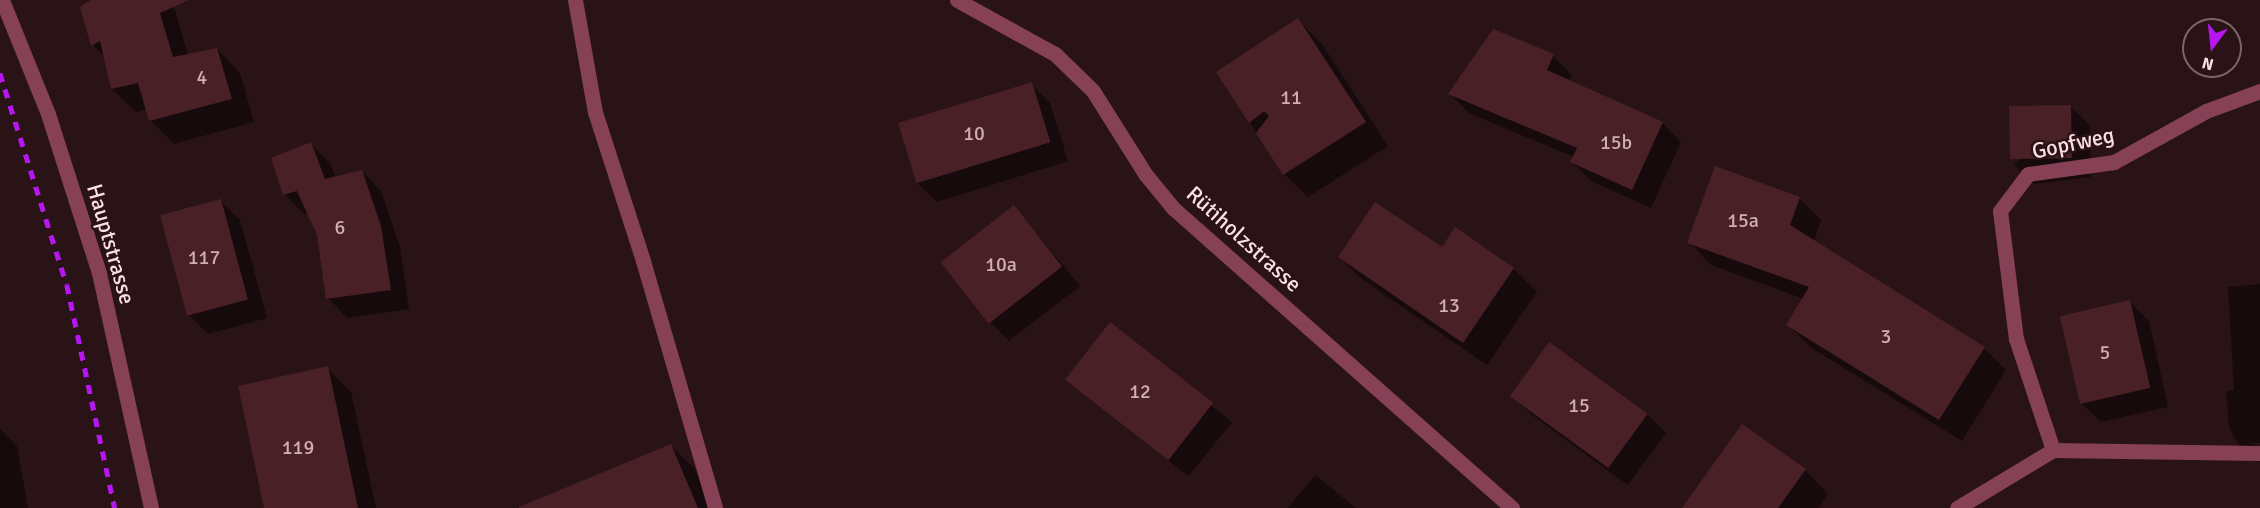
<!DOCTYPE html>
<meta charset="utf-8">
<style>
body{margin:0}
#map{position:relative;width:2260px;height:508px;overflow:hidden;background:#2a1317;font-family:Signika,sans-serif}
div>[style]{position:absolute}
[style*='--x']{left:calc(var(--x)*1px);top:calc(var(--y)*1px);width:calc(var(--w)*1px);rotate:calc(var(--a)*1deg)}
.shadow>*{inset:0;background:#0007;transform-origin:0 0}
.building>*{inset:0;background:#4a2027;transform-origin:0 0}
.minor>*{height:15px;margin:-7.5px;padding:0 7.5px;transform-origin:7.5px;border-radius:7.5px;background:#864157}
.rail>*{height:4.5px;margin-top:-2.25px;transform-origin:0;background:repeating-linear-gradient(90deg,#b716f1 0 9px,transparent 0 17px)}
span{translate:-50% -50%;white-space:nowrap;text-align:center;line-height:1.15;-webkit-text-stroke:5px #2a1317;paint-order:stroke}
.number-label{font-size:20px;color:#d0aeb6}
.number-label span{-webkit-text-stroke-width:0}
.street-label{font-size:22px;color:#fddee6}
.north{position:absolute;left:2182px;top:18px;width:60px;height:60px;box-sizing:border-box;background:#2a1317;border:2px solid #7e646a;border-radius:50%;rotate:195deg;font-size:16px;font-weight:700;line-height:24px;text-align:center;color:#fddee6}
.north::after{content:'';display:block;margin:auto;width:21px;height:27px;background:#b716f1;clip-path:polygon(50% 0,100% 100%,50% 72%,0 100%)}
</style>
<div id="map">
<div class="shadow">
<i style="clip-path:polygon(107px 0,166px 0,175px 10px,188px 55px,217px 49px,240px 73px,254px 122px,174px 144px,150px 120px,147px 109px,136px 112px,112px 89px,105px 57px,93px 45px)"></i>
<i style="clip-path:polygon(1298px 20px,1322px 44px,1388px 146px,1308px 197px,1284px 174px,1250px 122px)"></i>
<i style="clip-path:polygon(1553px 56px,1572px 75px,1569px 81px,1662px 123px,1681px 142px,1651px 208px,1591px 181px,1572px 162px,1574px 157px,1469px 113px,1450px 94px)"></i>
<i style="clip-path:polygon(1031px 84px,1050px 103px,1068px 161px,937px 202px,917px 183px)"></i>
<i style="clip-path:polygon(2070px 106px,2090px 125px,2091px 177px,2034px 184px,2014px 165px)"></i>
<i style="clip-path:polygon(311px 144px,330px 163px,336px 178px,362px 171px,381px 191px,400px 247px,409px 309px,347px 318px,328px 298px,319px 234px,308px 212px,304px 214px,284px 194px)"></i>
<i style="clip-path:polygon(1799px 198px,1821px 220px,1814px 242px,1984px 348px,2006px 370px,1962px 441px,1810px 347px,1788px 325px,1804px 299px,1711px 265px,1689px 242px)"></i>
<i style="clip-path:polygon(221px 201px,240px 220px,267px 318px,208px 334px,189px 315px)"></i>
<i style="clip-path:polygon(1014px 207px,1080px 286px,1009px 341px,990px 322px)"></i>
<i style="clip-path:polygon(1455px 229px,1514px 269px,1537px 292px,1487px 365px,1363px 280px,1339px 257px,1442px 249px)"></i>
<i style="clip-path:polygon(2260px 284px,2260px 443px,2247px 442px,2260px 446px,2260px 462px,2237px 442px,2229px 428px,2226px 391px,2234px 390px,2228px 287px)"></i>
<i style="clip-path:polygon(2130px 302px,2149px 321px,2168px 407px,2101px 422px,2081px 403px)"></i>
<i style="left:1111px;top:324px;width:156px;height:70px;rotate:39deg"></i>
<i style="clip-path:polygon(327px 368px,351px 392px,376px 508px,266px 508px)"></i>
<i style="clip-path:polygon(1512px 396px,1647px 414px,1666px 433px,1628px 485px,1532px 415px)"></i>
<i style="clip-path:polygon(0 429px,17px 446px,28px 508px,0 508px)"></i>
<i style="clip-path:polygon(671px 446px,695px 469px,711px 508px,543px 508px)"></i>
<i style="clip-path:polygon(1805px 470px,1828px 494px,1818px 508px,1684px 508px)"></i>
<i style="clip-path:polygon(1315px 475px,1356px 508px,1288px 508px)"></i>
</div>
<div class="building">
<i style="clip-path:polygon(91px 0,189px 0,160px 13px,173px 57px,217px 48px,232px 99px,149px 121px,138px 83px,111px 89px,100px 41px,91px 46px,80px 7px)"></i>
<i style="clip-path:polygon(1298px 18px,1366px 122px,1283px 175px,1256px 133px,1269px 116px,1264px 111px,1249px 123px,1216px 72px)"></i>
<i style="clip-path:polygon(1493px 29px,1554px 54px,1547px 70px,1663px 122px,1632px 190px,1570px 162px,1577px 148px,1448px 94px)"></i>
<i style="left:1032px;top:82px;width:63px;height:140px;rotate:73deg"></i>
<i style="left:2071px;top:105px;width:53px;height:62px;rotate:89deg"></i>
<i style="clip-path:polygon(311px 142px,325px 179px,362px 170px,381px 226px,391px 290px,326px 299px,317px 235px,297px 191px,283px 195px,271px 158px)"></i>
<i style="clip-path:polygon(1715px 166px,1800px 197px,1790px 225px,1985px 347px,1939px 420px,1786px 325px,1809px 287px,1687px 243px)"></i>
<i style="left:221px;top:199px;width:104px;height:63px;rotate:75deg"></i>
<i style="clip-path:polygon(1375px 202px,1442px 247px,1455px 227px,1514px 268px,1463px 343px,1338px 257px)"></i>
<i style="left:1014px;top:205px;width:78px;height:93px;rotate:52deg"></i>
<i style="left:2130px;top:300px;width:90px;height:72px;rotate:77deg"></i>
<i style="left:1110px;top:322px;width:131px;height:73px;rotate:38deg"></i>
<i style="left:1549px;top:342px;width:122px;height:67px;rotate:36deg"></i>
<i style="clip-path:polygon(328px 366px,358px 508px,264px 508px,238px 386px)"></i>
<i style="clip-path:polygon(1742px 424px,1806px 469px,1778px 508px,1682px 508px)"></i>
<i style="clip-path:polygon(671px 444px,698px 508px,519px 508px,519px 507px)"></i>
</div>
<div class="minor">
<i style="--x:2;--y:0;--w:123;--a:68"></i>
<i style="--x:48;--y:114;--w:167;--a:72.2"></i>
<i style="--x:99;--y:273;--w:241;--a:77.5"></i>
<i style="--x:575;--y:0;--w:114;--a:79.9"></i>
<i style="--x:595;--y:112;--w:157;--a:72.1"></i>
<i style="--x:643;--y:261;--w:257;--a:73.7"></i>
<i style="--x:957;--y:0;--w:112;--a:28.9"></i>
<i style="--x:1055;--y:54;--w:53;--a:44.2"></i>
<i style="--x:1093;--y:91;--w:99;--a:57.8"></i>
<i style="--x:1146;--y:175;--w:43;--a:50.7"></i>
<i style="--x:1173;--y:208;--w:453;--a:41.5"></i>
<i style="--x:2053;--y:450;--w:117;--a:-108.4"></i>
<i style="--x:2016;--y:339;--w:129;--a:-97.1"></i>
<i style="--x:2000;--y:211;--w:46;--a:-52.9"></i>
<i style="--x:2028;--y:174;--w:87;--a:-7.9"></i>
<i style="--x:2114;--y:162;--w:105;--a:-29"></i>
<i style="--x:2206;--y:111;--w:58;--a:-20.3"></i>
<i style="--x:1957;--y:508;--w:112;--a:-31.1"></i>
<i style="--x:2053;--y:450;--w:207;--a:0.8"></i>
</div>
<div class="rail">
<i style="--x:0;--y:73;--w:222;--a:72.5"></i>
<i style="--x:67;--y:285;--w:228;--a:77.9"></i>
</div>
<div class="number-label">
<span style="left:202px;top:77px">4</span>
<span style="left:1291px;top:97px">11</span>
<span style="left:974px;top:133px">10</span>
<span style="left:1616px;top:142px">15b</span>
<span style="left:1743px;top:220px">15a</span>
<span style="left:340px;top:227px">6</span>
<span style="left:204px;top:257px">117</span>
<span style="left:1001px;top:264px">10a</span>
<span style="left:1449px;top:305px">13</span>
<span style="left:1886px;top:336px">3</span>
<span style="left:2105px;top:352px">5</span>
<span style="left:1140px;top:391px">12</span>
<span style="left:1579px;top:405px">15</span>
<span style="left:298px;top:447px">119</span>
</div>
<div class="street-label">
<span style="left:2073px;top:143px;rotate:-12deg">Gopfweg</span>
<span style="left:1244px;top:239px;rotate:42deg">Rütiholzstrasse</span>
<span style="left:111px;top:244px;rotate:74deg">Hauptstrasse</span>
</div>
<div class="north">N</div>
</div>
